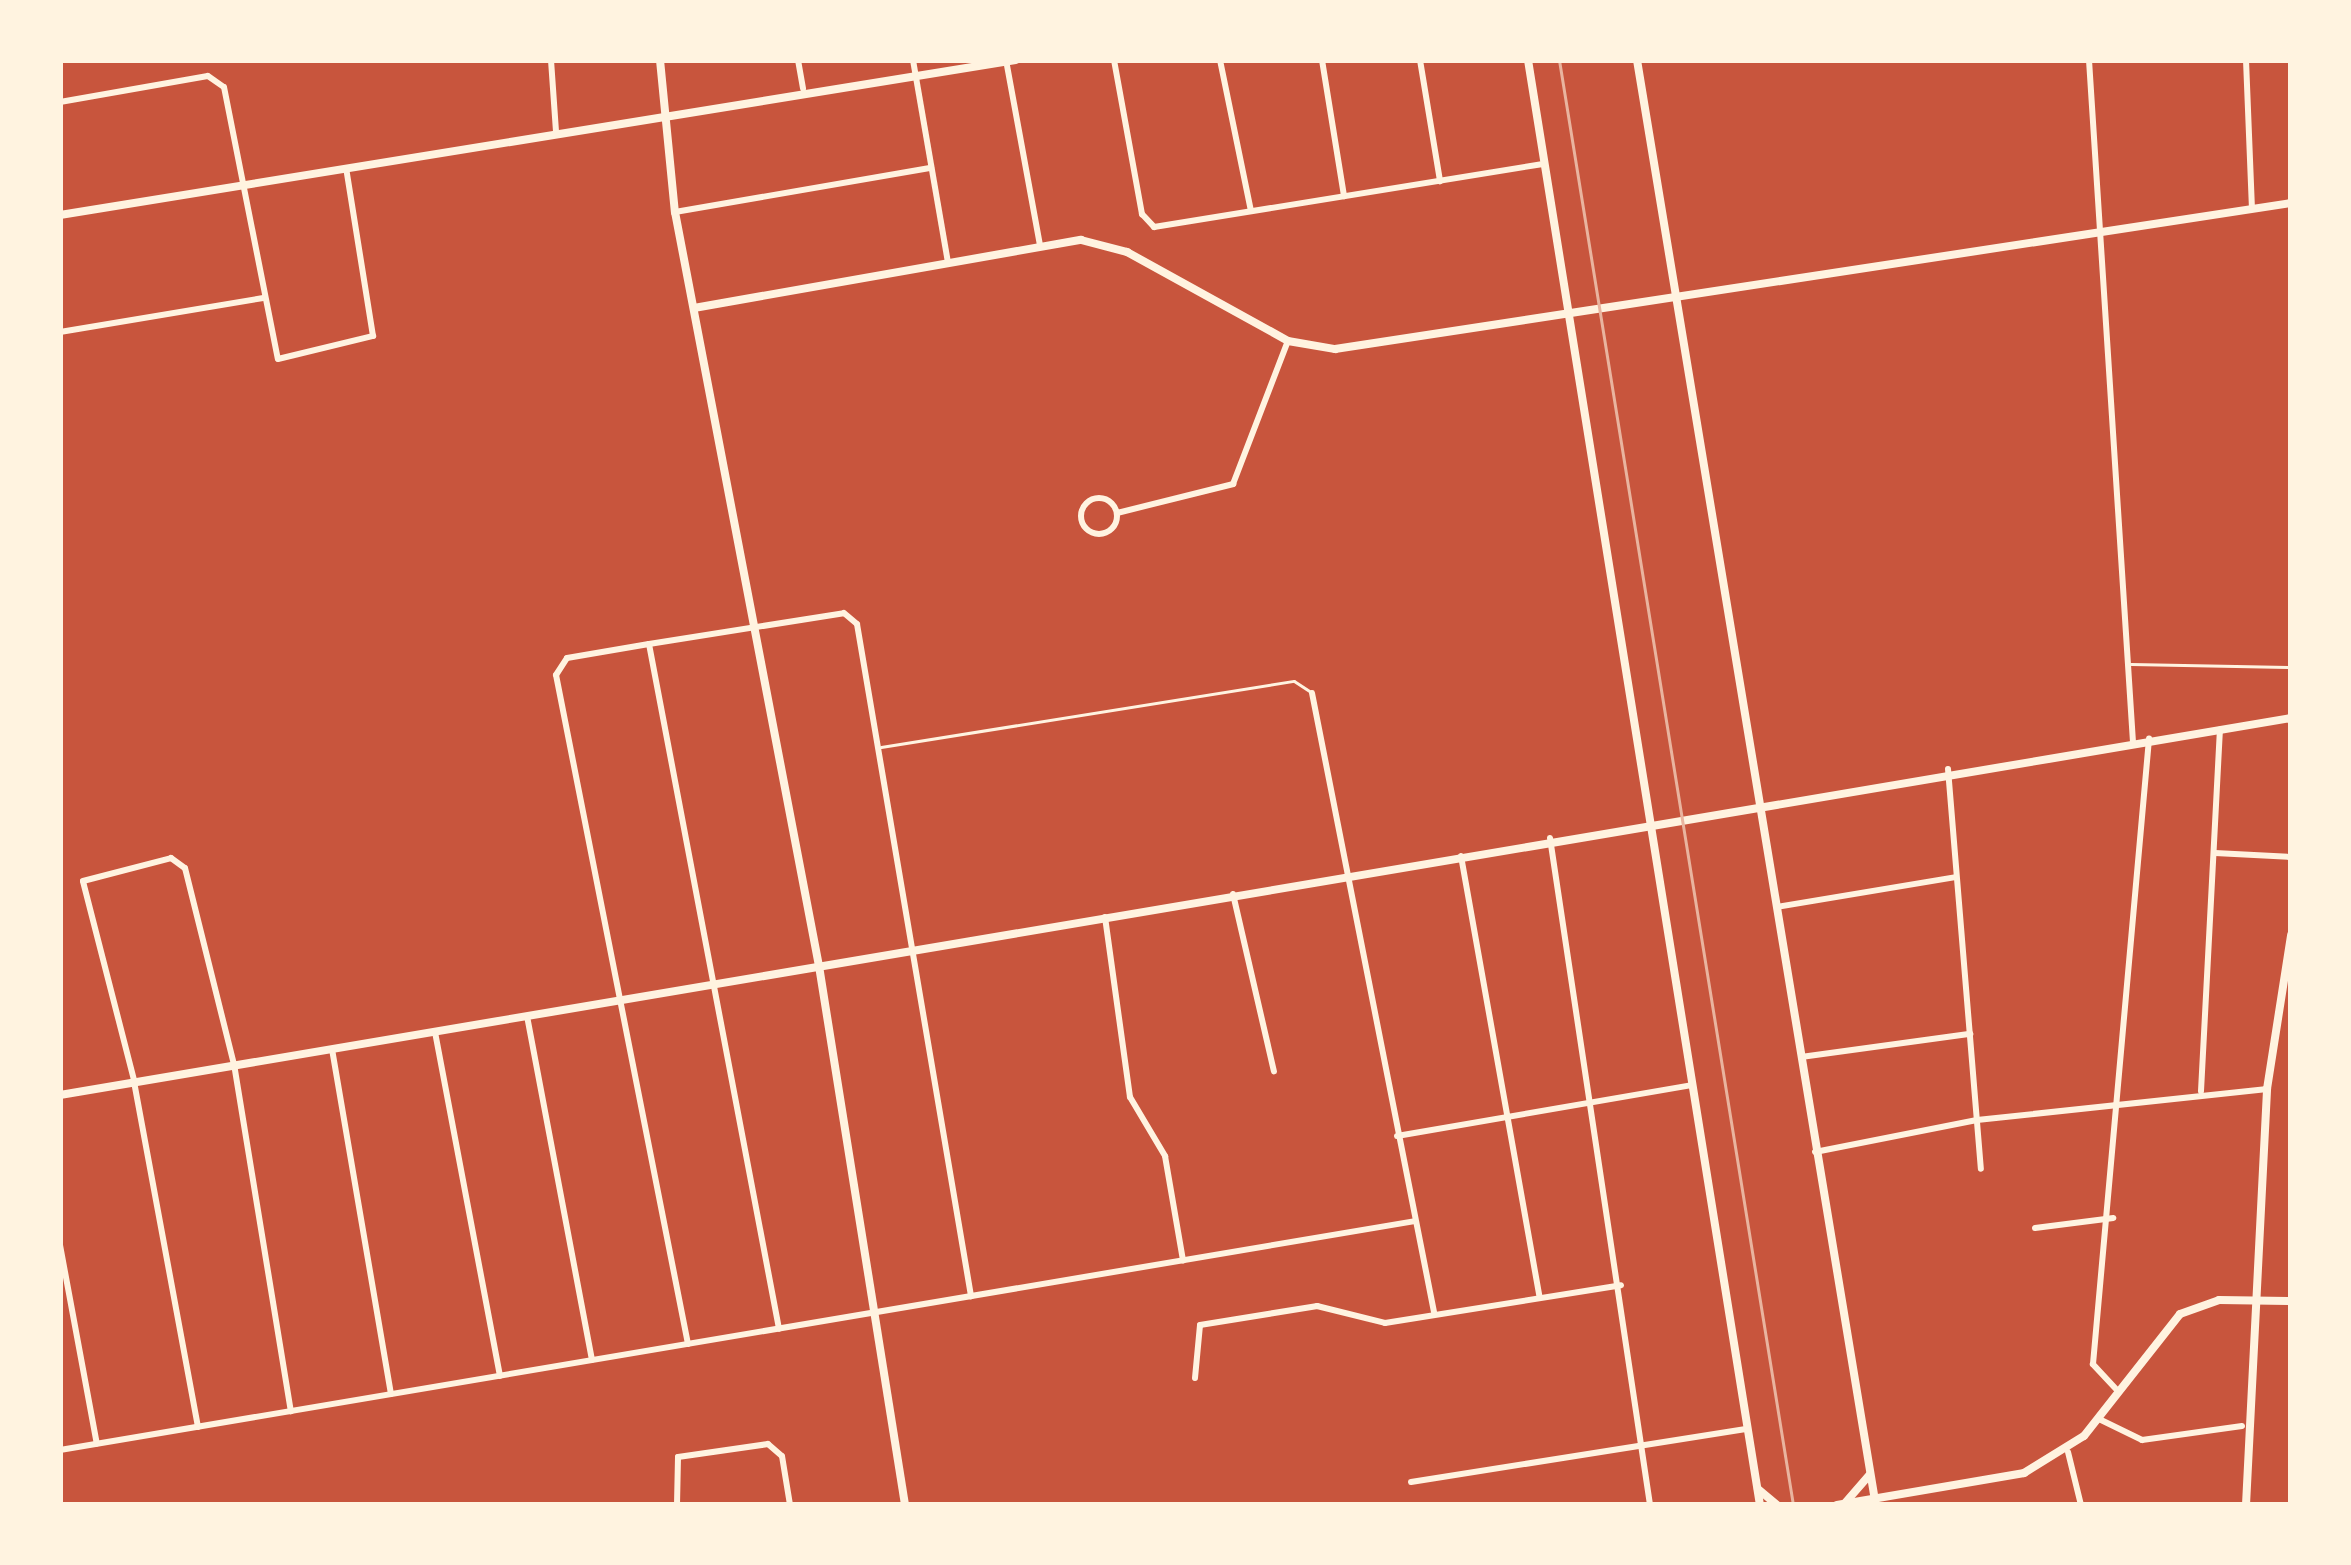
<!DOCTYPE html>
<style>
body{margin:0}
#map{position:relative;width:2351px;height:1565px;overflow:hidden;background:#c8553d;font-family:"Open Sans",sans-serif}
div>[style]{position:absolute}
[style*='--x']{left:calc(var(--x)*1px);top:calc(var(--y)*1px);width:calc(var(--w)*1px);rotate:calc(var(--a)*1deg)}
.service>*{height:3px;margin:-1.5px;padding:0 1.5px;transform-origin:1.5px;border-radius:1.5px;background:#fff3e0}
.minor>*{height:6px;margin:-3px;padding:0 3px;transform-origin:3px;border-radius:3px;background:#fff3e0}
.minor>.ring{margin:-3px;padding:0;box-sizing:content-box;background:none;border:6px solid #fff3e0;border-radius:50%}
.tertiary>*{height:8px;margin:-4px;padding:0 4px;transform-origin:4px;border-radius:4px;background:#fff3e0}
.rail>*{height:3px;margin:-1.5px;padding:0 1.5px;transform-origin:1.5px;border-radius:1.5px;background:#e9b49f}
span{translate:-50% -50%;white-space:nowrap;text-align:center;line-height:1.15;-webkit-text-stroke:10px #fff3e0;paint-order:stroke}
.frame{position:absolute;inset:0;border:63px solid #fff3e0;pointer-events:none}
</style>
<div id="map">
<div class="service">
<i style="--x:2131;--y:664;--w:160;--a:1.1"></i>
<i style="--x:881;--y:747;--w:418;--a:-9.1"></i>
<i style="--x:1294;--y:681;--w:20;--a:33"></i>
</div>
<div class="minor">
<i style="--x:551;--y:60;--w:72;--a:86"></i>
<i style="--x:798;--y:60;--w:29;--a:80"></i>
<i style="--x:913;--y:60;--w:206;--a:80.2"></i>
<i style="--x:1006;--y:60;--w:189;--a:79.6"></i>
<i style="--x:1114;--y:60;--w:157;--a:79.7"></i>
<i style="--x:1142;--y:214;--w:18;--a:47"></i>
<i style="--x:1154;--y:227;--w:394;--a:-9.2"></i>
<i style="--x:1220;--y:60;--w:154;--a:78.4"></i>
<i style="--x:1322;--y:60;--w:138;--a:80.8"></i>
<i style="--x:1420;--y:60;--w:123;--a:80.6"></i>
<i style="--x:2089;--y:60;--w:683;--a:86.31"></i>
<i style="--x:2246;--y:60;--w:148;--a:87.7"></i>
<i style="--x:60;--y:102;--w:150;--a:-10"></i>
<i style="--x:208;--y:76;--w:19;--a:35"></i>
<i style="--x:224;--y:87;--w:277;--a:78.8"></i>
<i style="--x:278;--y:359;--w:98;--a:-13.6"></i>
<i style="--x:373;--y:336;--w:170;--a:-99.1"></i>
<i style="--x:675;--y:212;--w:260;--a:-9.8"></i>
<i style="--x:60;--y:332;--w:206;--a:-9.5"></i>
<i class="ring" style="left:1081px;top:498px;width:30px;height:30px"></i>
<i style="--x:1117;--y:513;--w:120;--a:-14"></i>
<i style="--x:1233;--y:484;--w:153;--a:-69"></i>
<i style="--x:649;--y:644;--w:697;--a:79.25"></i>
<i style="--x:1312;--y:693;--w:631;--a:78.85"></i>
<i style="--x:1948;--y:769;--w:401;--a:85.3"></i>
<i style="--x:1550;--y:838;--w:674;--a:81.47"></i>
<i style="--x:2215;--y:853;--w:76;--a:3"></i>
<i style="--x:1461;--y:856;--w:447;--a:79.9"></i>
<i style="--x:1233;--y:894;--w:182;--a:77"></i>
<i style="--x:1777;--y:907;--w:181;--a:-9.5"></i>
<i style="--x:1105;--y:917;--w:182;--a:82.1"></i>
<i style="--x:1130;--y:1097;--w:69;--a:59.3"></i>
<i style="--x:1165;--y:1156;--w:106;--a:80.2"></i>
<i style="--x:527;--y:1016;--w:350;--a:79.3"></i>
<i style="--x:435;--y:1032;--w:350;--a:79.3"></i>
<i style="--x:332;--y:1049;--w:350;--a:80.3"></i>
<i style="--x:1801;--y:1057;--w:171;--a:-7.8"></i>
<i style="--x:2201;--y:1091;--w:362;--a:-87"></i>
<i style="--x:1397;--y:1136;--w:299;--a:-9.8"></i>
<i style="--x:1815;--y:1152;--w:165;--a:-11.2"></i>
<i style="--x:1977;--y:1120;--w:292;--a:-6.1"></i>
<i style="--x:2035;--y:1228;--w:79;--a:-7.3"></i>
<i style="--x:60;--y:1245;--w:202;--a:79.5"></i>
<i style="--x:688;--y:1344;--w:682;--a:-101.16"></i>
<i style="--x:556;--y:675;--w:20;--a:-57"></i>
<i style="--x:567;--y:658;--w:83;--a:-9.7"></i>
<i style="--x:649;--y:644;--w:197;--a:-9"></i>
<i style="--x:844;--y:613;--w:17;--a:40"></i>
<i style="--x:857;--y:624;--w:682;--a:80.37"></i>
<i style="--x:1195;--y:1378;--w:53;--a:-84.6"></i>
<i style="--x:1200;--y:1325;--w:119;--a:-9.2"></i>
<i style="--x:1317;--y:1306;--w:70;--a:14"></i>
<i style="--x:1385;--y:1323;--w:239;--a:-9.1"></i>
<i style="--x:2116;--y:1389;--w:34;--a:-133"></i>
<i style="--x:2093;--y:1364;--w:628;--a:-84.88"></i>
<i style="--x:2099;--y:1419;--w:48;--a:26"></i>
<i style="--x:2142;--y:1440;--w:101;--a:-8"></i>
<i style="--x:198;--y:1427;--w:353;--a:-100.5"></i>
<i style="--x:134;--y:1080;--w:205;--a:-104.4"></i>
<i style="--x:83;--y:881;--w:91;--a:-14.6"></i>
<i style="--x:171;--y:858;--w:17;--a:36"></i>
<i style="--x:185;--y:868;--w:202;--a:76"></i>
<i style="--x:234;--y:1064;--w:352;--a:80.7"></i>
<i style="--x:60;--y:1450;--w:1374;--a:-9.59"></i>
<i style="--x:2068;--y:1452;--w:55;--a:76.2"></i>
<i style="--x:1411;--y:1482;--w:339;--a:-9"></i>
<i style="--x:398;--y:1505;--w:64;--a:0"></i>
<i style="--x:677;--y:1505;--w:48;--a:-88.8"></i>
<i style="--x:678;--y:1457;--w:91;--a:-8.2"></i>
<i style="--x:768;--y:1444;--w:18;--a:41"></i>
<i style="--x:782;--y:1456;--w:50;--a:80.7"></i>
</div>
<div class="tertiary">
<i style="--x:660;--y:60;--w:153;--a:84.4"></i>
<i style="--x:675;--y:212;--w:768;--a:79.19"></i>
<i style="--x:819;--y:966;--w:546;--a:80.93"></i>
<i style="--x:1528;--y:60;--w:1464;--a:80.88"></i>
<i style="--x:1637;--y:60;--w:1461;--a:80.62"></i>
<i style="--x:60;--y:215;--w:968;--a:-9.21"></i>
<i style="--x:694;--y:308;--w:393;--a:-10"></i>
<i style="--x:1081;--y:240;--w:48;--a:14.6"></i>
<i style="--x:1127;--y:252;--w:184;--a:28.9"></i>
<i style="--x:1288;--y:341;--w:48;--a:9.7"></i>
<i style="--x:1335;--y:349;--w:967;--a:-8.68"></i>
<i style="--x:60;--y:1095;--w:2263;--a:-9.59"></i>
<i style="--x:1758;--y:1489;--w:25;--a:40"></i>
<i style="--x:1845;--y:1503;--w:38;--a:-49"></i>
<i style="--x:1837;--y:1505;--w:190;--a:-9.7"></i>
<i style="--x:2024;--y:1473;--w:70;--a:-31.7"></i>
<i style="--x:2084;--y:1436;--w:155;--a:-51.8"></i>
<i style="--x:2180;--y:1314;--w:41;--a:-19.7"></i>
<i style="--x:2219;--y:1300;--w:72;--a:0.8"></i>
<i style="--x:2246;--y:1505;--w:417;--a:-87.1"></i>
<i style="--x:2267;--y:1089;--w:156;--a:-81.1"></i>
</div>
<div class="rail">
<i style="--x:1559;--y:60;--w:1464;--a:80.8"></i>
</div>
<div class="frame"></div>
</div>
